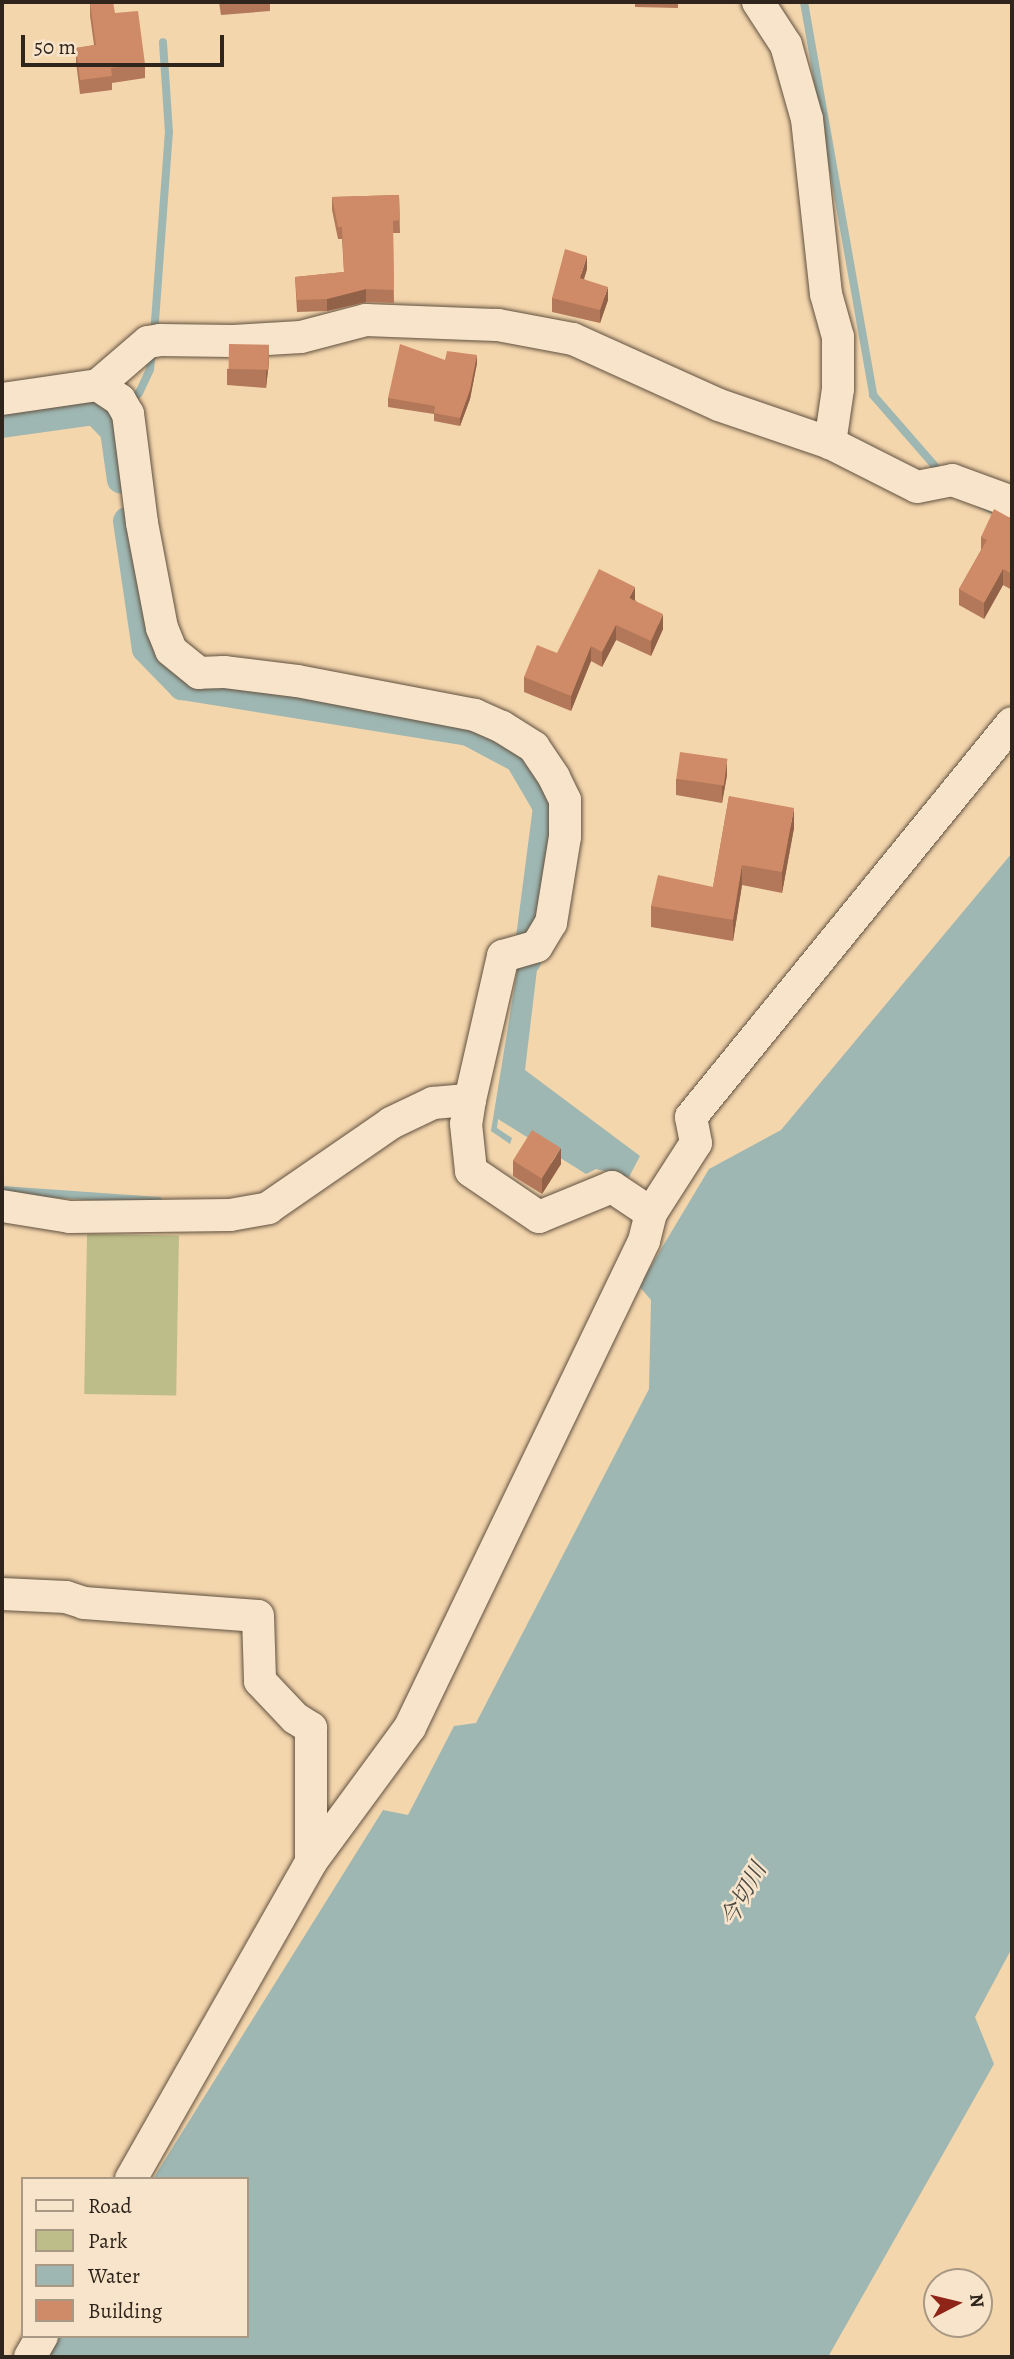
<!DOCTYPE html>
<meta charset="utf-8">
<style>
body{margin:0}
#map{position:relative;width:1014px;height:2359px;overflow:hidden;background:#f4d6ad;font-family:Alegreya,"Noto Serif JP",serif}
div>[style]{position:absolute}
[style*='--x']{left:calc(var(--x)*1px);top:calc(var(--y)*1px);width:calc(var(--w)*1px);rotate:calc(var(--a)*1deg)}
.green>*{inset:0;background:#bdbd89;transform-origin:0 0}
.water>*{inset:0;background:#9eb7b2}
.stream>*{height:8px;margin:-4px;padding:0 4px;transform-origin:4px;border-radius:4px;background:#9eb7b2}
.canal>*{height:28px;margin:-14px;padding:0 14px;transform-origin:14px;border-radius:14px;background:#9eb7b2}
.roads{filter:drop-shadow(0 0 2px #615140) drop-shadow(0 0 2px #615140)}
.street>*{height:32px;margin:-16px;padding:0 16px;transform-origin:16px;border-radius:16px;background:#f8e4ca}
.wall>*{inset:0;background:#b27859}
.shaded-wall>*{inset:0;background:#916148}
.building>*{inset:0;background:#cf8b67;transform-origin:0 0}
span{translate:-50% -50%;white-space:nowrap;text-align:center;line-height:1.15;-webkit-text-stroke:5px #f8e4ca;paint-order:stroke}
.water-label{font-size:23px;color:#4c4a42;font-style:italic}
.frame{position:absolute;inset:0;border:4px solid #30251c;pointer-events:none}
.legend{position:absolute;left:21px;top:2177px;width:228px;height:161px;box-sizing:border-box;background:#f8e4ca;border:2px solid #a89884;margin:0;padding:9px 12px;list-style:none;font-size:21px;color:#30251c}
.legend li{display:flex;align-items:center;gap:14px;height:35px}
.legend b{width:35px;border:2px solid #a89884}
.north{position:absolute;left:923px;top:2268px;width:70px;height:70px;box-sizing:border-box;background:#f8e4ca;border:2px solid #a89884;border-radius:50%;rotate:83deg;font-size:19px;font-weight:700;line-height:28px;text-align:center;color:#30251c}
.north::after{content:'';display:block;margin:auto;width:24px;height:32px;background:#8f2418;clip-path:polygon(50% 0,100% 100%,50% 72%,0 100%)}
.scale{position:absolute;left:21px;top:35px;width:203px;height:32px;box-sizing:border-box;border:4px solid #30251c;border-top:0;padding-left:9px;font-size:21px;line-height:24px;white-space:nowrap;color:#30251c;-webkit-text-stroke:5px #f8e4ca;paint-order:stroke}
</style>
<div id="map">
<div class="green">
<i style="left:87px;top:1234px;width:92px;height:160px;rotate:1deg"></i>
</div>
<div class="water">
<i style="clip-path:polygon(1012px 853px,1012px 1948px,975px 2017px,994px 2064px,828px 2357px,41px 2357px,54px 2336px,247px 2336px,247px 2179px,153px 2179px,383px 1810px,408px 1815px,454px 1726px,476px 1723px,649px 1389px,651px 1300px,639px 1286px,709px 1169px,781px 1130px)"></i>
<i style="clip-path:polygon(538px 961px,525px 1070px,640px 1156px,629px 1177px,596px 1169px,586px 1174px,498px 1119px,497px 1128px,512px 1138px,510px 1144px,491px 1131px,518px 965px)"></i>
</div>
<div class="stream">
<i style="--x:804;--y:2;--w:399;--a:80"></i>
<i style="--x:873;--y:395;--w:105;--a:48.9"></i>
<i style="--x:154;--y:335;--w:203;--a:-85.8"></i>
<i style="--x:169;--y:133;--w:91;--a:-93.8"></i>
<i style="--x:129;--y:402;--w:13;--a:-42"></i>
<i style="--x:139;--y:393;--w:26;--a:-65"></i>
<i style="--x:150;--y:369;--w:18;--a:-84"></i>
<i style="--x:106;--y:422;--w:18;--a:-43"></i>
<i style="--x:977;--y:502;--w:39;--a:27"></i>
<i style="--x:2;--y:1190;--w:157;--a:4"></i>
</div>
<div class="canal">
<i style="--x:2;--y:424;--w:94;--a:-8"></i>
<i style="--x:95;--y:411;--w:28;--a:46"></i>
<i style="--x:114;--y:431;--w:49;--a:81.9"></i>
<i style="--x:127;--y:521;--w:129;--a:81.6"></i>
<i style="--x:146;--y:649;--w:52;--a:45.8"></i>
<i style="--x:182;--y:686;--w:290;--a:9.1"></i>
<i style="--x:468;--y:732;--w:58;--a:27.9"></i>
<i style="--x:519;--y:759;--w:56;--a:59.7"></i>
<i style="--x:547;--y:807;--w:155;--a:97.4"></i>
</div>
<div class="roads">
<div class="street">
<i style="--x:758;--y:2;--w:51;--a:56.9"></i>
<i style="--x:786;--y:45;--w:77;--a:74.2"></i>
<i style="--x:807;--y:119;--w:176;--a:83.8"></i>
<i style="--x:826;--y:294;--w:45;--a:74.4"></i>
<i style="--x:838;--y:337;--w:52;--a:90"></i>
<i style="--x:838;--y:389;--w:55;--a:98.4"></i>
<i style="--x:2;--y:399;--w:97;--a:-8.3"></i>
<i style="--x:98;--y:385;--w:66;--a:-40.7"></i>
<i style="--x:148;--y:342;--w:12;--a:-9"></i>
<i style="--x:160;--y:340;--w:73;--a:0.8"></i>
<i style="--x:233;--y:341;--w:68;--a:-3.4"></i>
<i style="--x:301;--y:337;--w:67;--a:-14.7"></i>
<i style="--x:366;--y:320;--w:132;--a:2.2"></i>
<i style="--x:498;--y:325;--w:76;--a:10.6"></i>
<i style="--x:573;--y:339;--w:160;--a:24.3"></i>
<i style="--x:719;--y:405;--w:117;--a:18.9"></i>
<i style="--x:830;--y:443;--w:97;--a:26.8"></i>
<i style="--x:917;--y:487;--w:36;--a:-11"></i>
<i style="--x:952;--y:480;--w:64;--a:20.1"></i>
<i style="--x:470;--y:1100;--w:24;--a:99"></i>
<i style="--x:466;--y:1124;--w:47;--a:83.9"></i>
<i style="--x:471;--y:1171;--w:82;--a:34.1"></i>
<i style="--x:539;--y:1217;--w:79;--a:-22.3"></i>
<i style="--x:612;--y:1187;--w:47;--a:33.7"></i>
<i style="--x:2;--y:1206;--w:69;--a:9.2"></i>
<i style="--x:70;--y:1217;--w:160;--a:-0.7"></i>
<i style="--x:230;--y:1215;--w:39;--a:-10"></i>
<i style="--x:268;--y:1208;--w:150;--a:-34.6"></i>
<i style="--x:391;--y:1123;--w:47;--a:-25.5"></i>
<i style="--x:433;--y:1103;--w:37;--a:-5"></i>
<i style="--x:470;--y:1100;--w:148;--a:-77.1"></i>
<i style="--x:503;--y:956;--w:35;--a:-16"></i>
<i style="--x:537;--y:946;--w:27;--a:-59"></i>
<i style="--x:551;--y:923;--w:87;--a:-80.8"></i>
<i style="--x:565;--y:837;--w:37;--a:-90"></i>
<i style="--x:565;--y:800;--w:25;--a:-116"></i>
<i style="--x:554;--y:777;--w:36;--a:-124"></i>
<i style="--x:534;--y:747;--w:38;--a:-148"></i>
<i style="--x:502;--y:727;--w:30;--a:-156"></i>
<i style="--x:475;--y:715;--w:181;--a:-169.2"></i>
<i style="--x:297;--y:681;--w:74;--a:-173"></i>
<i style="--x:224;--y:672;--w:25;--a:178"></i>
<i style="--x:199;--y:673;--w:36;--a:-141"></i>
<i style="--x:171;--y:650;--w:24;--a:-112"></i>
<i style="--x:162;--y:628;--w:107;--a:-100.8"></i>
<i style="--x:142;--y:523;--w:110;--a:-97.3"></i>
<i style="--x:128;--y:414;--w:16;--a:-120"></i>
<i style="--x:120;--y:400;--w:27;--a:-146"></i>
<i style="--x:2;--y:1594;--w:64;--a:2.7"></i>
<i style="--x:66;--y:1597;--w:19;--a:18"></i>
<i style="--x:84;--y:1603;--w:174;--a:4.3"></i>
<i style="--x:258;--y:1616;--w:65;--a:88.2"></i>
<i style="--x:260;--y:1681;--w:51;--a:46.6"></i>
<i style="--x:295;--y:1718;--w:19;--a:32"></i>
<i style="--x:311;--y:1728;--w:134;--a:90"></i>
<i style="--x:131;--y:2179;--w:365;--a:-60.4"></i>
<i style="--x:311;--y:1862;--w:167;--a:-53.7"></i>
<i style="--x:410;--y:1727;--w:539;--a:-64.29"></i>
<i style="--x:644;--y:1241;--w:29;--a:-76"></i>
<i style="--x:651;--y:1213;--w:83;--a:-57.3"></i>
<i style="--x:696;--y:1143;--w:26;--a:-101"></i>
<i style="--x:691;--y:1117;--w:508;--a:-50.83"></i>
<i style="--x:30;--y:2357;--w:24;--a:-60"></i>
</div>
</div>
<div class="wall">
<i style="clip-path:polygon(90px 2px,115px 13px,145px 64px,145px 78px,112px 83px,112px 90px,80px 94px,76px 62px,76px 48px,94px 45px,90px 16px)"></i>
<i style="clip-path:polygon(219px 2px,270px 2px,270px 11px,221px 15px)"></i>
<i style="clip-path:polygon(635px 2px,678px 2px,678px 8px,635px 7px)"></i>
<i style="clip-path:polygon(399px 195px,400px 233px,393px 233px,394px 303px,366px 302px,327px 311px,297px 312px,295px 277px,344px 272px,342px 239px,338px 239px,332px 210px,332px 197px)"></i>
<i style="clip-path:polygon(587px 269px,584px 279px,608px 300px,600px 323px,552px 312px,552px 298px)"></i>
<i style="clip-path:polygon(445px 360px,477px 363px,470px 399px,460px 426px,434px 421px,434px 414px,388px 407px,388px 398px)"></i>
<i style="clip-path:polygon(269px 361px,266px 388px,227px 385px,227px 369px)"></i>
<i style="clip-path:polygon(1012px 519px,1012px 590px,1003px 585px,984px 619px,959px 605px,959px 589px,981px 550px,981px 537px)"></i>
<i style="clip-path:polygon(635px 600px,663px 629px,651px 656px,616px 640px,602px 667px,591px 661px,571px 711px,524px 692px,524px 677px)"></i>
<i style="clip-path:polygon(727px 775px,722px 803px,676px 795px,676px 779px)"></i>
<i style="clip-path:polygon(729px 796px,794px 828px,782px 893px,742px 885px,733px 941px,651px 927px,651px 906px,713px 887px)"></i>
<i style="clip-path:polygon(513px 1160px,561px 1164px,542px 1194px,513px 1176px)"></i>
</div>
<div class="shaded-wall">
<i style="clip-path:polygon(587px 256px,587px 269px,580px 291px,580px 278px)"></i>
<i style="clip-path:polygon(608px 287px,608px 300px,600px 323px,600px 310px)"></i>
<i style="clip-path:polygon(366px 289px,366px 302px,327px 311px,327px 299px)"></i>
<i style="clip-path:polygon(269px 345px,269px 361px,266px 388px,266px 373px)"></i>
<i style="clip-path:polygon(477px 355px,477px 363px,470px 399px,460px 426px,460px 418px)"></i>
<i style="clip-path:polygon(1003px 569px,1003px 585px,984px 619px,984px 603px)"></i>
<i style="clip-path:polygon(635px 587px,635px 602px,629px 598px)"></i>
<i style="clip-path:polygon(663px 614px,663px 629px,651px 656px,651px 641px)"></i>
<i style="clip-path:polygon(616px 625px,616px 640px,602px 667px,602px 652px)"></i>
<i style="clip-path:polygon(591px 646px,591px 661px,571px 711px,571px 696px)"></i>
<i style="clip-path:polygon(727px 759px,727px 775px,722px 803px,722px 787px)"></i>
<i style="clip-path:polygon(794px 808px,794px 828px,782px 893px,782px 872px)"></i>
<i style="clip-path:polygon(742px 865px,742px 885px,733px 941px,733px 920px)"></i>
<i style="clip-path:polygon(561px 1148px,561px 1164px,542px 1194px,542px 1178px)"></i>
</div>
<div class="building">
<i style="clip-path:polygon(90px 2px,113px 2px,115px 13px,138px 11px,145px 64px,111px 68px,112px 76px,80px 80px,76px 48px,96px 45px)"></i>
<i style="clip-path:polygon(399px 195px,400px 220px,393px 221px,394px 290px,366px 289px,327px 299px,297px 300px,295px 277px,344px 272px,342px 227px,338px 227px,332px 197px)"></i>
<i style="clip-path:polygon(565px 249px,587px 256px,580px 278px,608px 287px,600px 310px,552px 298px)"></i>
<i style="left:229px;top:344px;width:40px;height:25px;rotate:1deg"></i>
<i style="clip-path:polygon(400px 344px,445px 360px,447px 351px,477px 355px,470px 390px,460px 418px,434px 413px,435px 406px,388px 398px)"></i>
<i style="clip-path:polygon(994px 509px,1012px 519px,1012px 574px,1003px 569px,984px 603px,959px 589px,987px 540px,981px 537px)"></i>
<i style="clip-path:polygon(599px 569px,635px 587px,629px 598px,663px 614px,651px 641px,616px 625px,602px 652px,591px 646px,571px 696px,524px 677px,537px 645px,557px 653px)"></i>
<i style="left:680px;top:752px;width:48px;height:27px;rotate:8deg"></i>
<i style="clip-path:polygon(729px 796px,794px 808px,782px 872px,742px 865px,733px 920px,651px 906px,658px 875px,713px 887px)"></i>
<i style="left:532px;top:1130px;width:34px;height:36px;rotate:32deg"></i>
</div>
<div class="water-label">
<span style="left:744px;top:1895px;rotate:-61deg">今切川</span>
</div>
<div class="frame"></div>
<ul class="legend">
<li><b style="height:9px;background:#f8e4ca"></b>Road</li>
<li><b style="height:19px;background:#bdbd89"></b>Park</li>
<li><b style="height:19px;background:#9eb7b2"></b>Water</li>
<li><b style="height:19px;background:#cf8b67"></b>Building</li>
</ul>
<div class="north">N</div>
<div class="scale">50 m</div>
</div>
